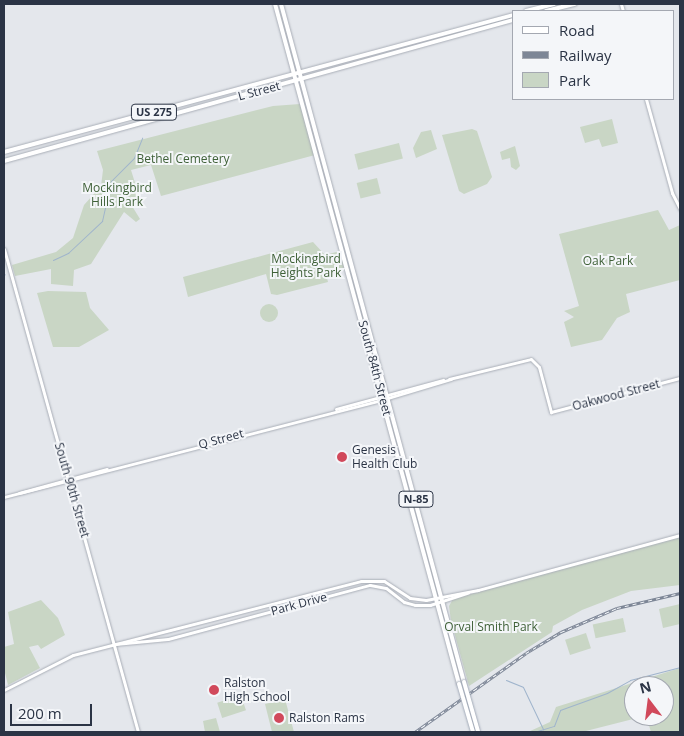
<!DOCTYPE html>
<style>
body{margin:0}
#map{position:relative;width:684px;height:736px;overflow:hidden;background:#e4e7ec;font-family:"Open Sans",sans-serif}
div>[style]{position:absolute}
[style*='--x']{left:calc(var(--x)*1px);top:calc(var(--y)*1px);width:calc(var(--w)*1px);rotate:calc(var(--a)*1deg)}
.green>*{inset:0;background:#c9d6c5;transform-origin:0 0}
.round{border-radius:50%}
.stream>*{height:1px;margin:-0.5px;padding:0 0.5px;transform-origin:0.5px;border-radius:0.5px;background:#9fb4cc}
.roads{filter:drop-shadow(0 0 1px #a9aeb7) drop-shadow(0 0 1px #a9aeb7)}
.secondary>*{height:3px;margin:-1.5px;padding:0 1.5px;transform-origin:1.5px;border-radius:1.5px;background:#fff}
.primary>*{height:4px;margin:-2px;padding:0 2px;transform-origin:2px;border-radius:2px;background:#fff}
.rail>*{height:3px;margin-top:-1.5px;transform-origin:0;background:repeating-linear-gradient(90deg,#f4f6f9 0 4px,#7d8696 0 8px);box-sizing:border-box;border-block:1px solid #7d8696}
.bridges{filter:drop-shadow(0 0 1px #a3abb8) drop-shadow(0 0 1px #a3abb8)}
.primary-bridge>*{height:4px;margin:-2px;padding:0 2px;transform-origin:2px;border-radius:2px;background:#fff}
.dots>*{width:14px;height:14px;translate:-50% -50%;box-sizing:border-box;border:2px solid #f4f6f9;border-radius:50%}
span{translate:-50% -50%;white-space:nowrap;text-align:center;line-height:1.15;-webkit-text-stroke:4px #f4f6f9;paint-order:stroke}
.shield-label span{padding:1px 4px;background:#f4f6f9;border:1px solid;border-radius:4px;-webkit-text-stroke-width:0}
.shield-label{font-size:11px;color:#2b3445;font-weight:700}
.street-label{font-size:12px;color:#2b3445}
.park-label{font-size:12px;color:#3f6138}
.poi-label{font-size:12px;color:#2b3445}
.left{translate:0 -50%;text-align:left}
.frame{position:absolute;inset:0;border:5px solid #2b3445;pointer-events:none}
.legend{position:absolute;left:512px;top:10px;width:162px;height:90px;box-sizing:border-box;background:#f4f6f9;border:1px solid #a4a8b1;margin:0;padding:6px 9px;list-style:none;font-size:15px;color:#2b3445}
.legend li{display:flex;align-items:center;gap:10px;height:25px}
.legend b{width:25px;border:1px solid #a4a8b1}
.north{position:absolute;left:624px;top:676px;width:50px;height:50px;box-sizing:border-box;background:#f4f6f9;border:1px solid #a4a8b1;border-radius:50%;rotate:345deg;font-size:14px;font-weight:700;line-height:20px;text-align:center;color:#2b3445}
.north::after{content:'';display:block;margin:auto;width:18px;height:22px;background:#d1495b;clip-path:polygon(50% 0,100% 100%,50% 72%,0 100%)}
.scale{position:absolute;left:10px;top:704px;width:82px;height:22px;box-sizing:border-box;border:2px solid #2b3445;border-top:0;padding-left:6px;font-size:15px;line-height:18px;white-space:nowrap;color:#2b3445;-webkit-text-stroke:4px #f4f6f9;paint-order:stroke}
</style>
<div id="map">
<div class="green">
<i style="clip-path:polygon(300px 104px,315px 155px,161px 196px,151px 165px,131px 170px,141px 202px,132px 206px,140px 219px,136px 222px,124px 212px,91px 264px,74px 270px,73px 286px,51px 284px,51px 269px,15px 276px,12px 265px,56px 252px,73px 238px,84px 205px,101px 186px,103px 170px,97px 151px,273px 106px)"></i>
<i style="clip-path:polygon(612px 119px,618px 143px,602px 147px,599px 139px,585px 143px,580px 127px)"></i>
<i style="clip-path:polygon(472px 129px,477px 131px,492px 177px,487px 184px,464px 194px,459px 191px,442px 135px)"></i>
<i style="clip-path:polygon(431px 130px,437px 149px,416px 158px,413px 148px,421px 132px)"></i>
<i style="left:399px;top:143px;width:16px;height:46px;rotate:76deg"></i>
<i style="clip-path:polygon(515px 146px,520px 166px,516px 170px,511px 167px,510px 158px,502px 160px,500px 152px)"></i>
<i style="left:377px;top:178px;width:16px;height:21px;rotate:76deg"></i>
<i style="clip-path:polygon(658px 210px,669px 230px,680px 225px,680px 280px,626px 294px,630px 312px,617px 318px,602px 340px,571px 347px,564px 322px,574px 317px,564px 311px,579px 306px,559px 234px)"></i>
<i style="clip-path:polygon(313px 242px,325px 255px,340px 251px,345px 269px,326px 274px,328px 282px,277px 295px,271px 294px,266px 274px,188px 297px,183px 277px)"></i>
<i style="clip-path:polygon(48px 291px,86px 292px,90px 308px,109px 330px,79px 347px,53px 347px,37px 293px)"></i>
<i class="round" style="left:260px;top:304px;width:18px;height:18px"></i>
<i style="clip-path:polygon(680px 536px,680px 585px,631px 591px,582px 610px,553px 626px,552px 632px,469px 686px,451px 621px,449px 606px,453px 599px)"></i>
<i style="clip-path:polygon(41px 600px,58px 618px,65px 635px,41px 649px,38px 645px,29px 647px,40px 668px,8px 685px,4px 669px,4px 647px,14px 644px,8px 612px)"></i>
<i style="clip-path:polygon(680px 604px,680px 624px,663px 628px,659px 609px)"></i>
<i style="left:623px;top:618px;width:14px;height:31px;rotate:78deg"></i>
<i style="left:586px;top:633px;width:16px;height:22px;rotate:72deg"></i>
<i style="clip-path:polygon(680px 668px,680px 732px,651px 732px,646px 716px,664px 716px,664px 686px,634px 686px,634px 716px,645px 716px,582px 732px,528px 732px,550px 722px,556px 707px)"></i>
<i style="left:241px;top:695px;width:16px;height:25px;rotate:72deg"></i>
<i style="clip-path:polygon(285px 699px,294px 732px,272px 732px,265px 704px)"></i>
<i style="clip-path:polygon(216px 718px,220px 732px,205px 732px,203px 721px)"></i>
</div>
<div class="stream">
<i style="--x:53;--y:260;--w:17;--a:-25"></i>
<i style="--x:68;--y:253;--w:47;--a:-43.3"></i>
<i style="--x:102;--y:221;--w:41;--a:-77.3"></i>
<i style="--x:111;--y:181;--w:33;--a:-45"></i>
<i style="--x:134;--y:158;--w:22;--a:-68"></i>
<i style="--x:4;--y:275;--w:1;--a:-45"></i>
<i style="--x:506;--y:680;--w:18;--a:22"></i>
<i style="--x:523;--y:687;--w:47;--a:64.5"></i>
<i style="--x:534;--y:732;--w:21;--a:-17"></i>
<i style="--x:554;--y:726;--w:17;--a:-69"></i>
<i style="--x:560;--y:710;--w:50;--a:-19.9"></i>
<i style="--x:607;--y:693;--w:26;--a:-29"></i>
<i style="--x:630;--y:680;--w:52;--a:-14.6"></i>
</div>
<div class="roads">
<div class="secondary">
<i style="--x:621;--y:4;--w:7;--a:74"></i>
<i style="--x:646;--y:99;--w:98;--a:74.5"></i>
<i style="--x:672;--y:193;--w:18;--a:63"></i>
<i style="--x:4;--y:249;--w:501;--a:74.49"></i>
<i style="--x:449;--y:379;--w:84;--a:-13.7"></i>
<i style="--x:531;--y:359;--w:11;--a:45"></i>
<i style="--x:539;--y:367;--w:47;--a:75.1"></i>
<i style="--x:551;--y:412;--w:133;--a:-14.8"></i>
<i style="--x:336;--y:409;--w:111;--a:-15.2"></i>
<i style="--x:19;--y:493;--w:91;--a:-15.3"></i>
<i style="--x:4;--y:497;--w:386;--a:-14.4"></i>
<i style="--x:378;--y:401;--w:76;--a:-16.8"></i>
<i style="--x:115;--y:644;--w:53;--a:-5.4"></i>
<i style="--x:168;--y:639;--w:209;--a:-15"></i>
<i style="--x:370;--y:585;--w:16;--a:11"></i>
<i style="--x:386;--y:588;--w:23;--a:38"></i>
<i style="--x:404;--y:602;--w:11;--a:15"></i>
<i style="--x:415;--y:605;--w:15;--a:0"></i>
<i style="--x:430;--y:605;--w:40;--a:-18"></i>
<i style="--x:4;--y:690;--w:77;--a:-26.9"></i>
<i style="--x:73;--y:655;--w:297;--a:-14.4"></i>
<i style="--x:361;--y:581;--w:23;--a:0"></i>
<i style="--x:384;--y:581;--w:31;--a:33"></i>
<i style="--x:410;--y:598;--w:16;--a:7"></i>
<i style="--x:426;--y:600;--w:53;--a:-10.9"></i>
<i style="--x:478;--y:590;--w:209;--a:-15.2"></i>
</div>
<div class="primary">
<i style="--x:275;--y:4;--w:704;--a:74.86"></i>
<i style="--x:281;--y:4;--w:702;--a:74.9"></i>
<i style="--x:526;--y:11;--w:29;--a:-14"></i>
<i style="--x:546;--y:11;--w:30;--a:-14"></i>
<i style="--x:4;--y:152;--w:527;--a:-15.06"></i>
<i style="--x:4;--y:161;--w:528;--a:-15.48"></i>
</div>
</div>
<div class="rail">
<i style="--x:415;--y:732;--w:136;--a:-35.4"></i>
<i style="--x:526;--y:653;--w:41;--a:-31"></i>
<i style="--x:561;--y:632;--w:61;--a:-23.2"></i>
<i style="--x:617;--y:608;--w:65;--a:-13.4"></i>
</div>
<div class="bridges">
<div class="primary-bridge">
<i style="--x:464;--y:682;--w:51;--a:74.1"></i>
<i style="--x:459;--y:684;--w:50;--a:73.7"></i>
</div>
</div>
<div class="dots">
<i style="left:342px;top:457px;background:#d1495b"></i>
<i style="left:214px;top:690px;background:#d1495b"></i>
<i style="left:279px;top:718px;background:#d1495b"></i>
</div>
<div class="shield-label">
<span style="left:154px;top:112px">US 275</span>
<span style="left:416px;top:499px">N-85</span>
</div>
<div class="street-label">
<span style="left:259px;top:91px;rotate:-15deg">L Street</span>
<span style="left:375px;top:368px;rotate:75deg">South 84th Street</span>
<span style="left:616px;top:395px;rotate:-15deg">Oakwood Street</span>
<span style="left:221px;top:439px;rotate:-15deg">Q Street</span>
<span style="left:72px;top:490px;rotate:74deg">South 90th Street</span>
<span style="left:299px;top:604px;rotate:-15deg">Park Drive</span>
</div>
<div class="park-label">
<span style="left:183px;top:159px">Bethel Cemetery</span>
<span style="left:117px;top:195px">Mockingbird<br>Hills Park</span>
<span style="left:306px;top:266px">Mockingbird<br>Heights Park</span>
<span style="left:608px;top:261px">Oak Park</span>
<span style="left:491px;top:627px">Orval Smith Park</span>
</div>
<div class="poi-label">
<span class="left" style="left:352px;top:457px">Genesis<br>Health Club</span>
<span class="left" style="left:224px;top:690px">Ralston<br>High School</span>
<span class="left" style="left:289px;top:718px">Ralston Rams</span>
</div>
<div class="frame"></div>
<ul class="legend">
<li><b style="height:6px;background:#fff"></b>Road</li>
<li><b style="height:6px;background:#7d8696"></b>Railway</li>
<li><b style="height:14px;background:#c9d6c5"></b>Park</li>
</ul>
<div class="north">N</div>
<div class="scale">200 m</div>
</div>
